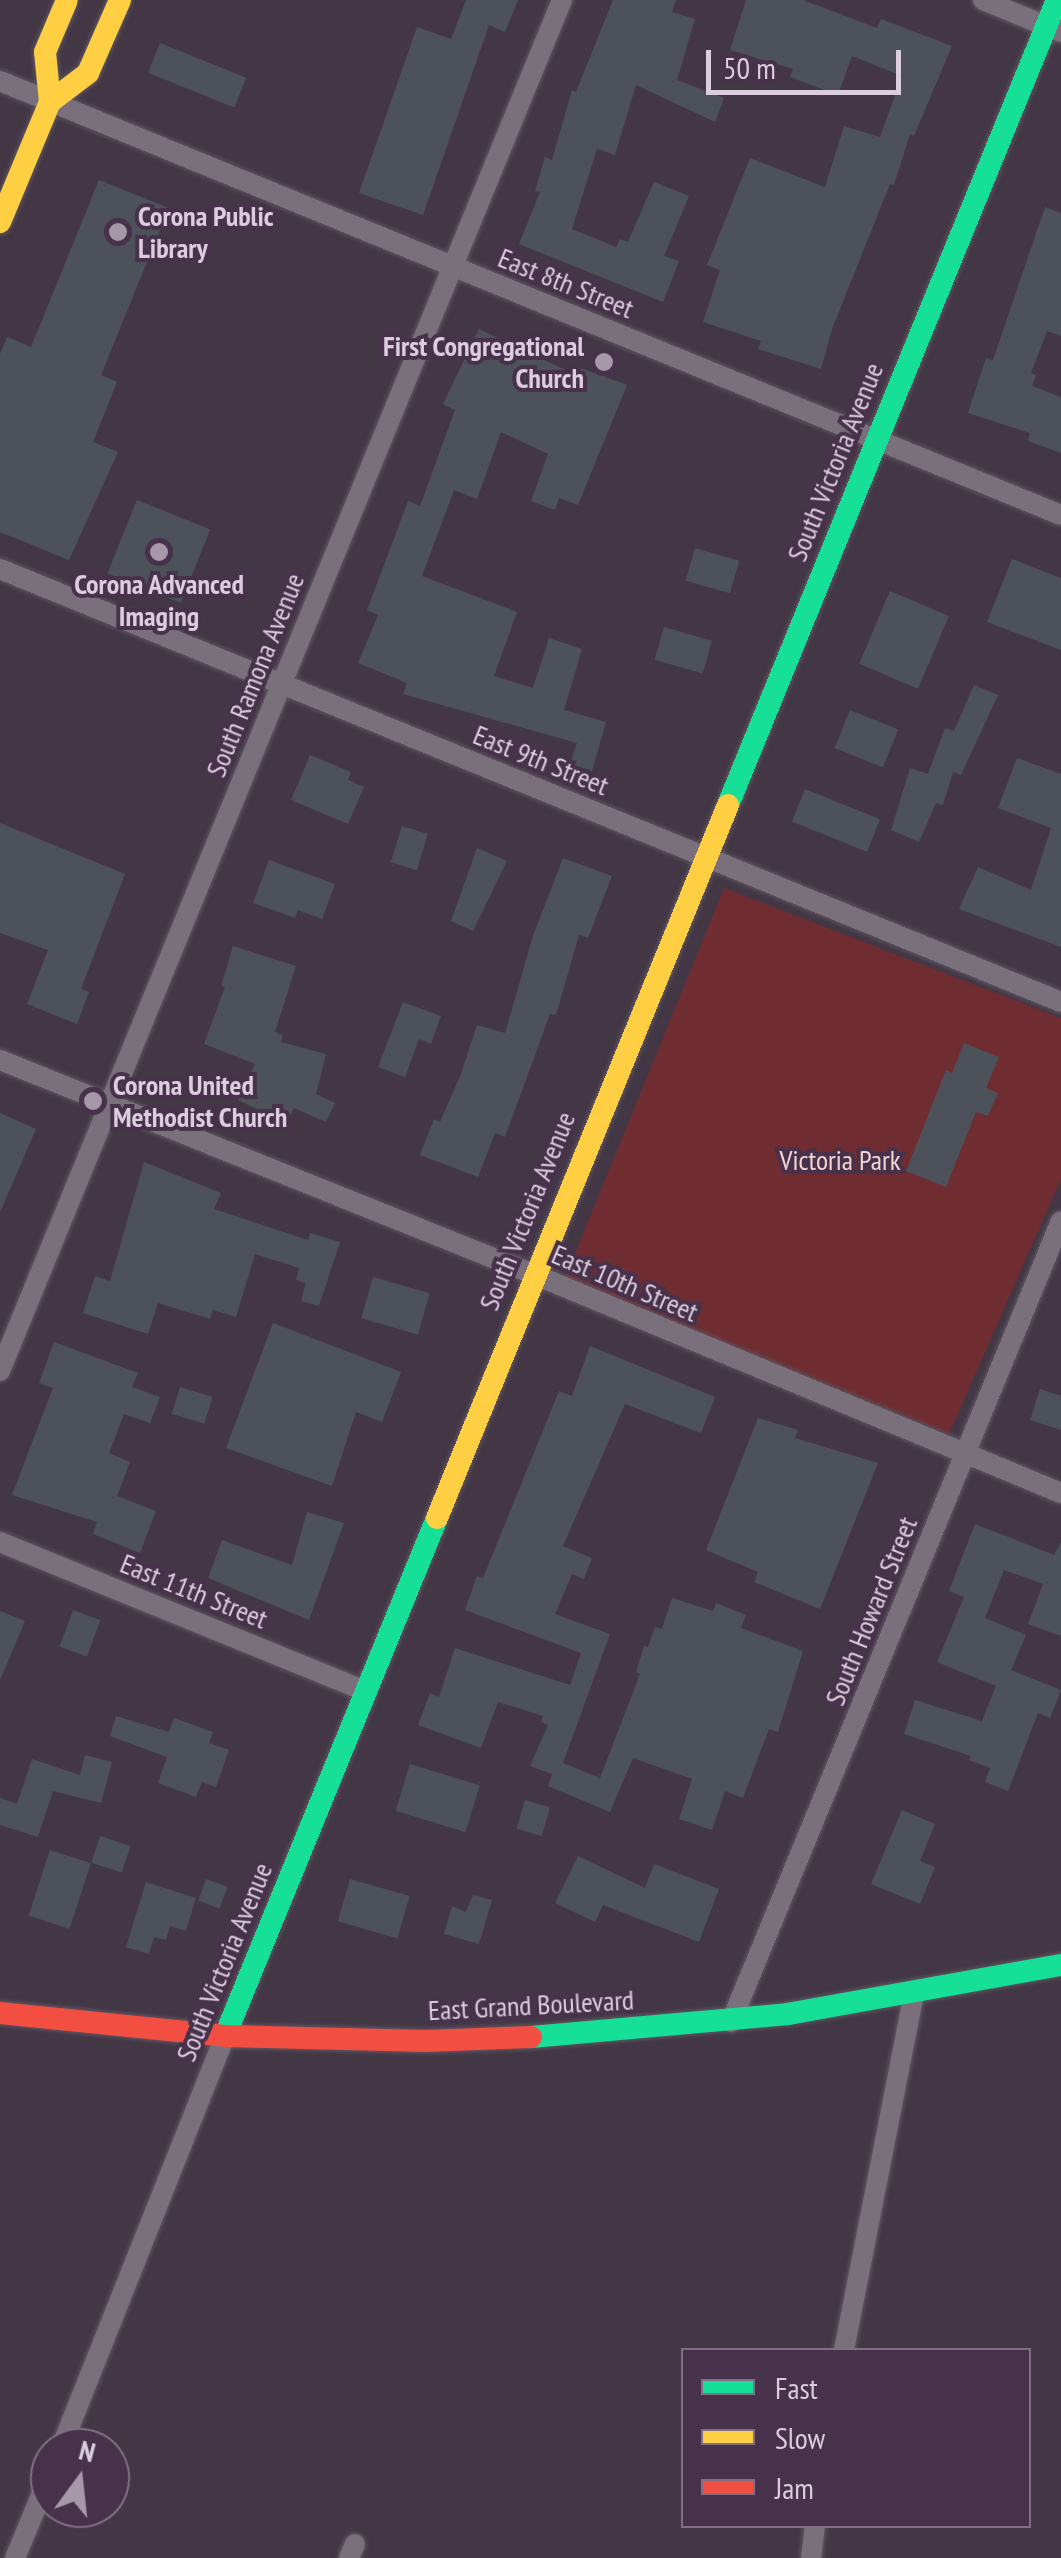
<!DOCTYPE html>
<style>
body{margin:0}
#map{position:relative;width:1061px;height:2558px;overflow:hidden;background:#433745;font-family:"PT Sans Narrow",sans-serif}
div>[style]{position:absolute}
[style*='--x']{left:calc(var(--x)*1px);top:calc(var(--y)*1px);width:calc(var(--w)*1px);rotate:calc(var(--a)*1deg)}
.green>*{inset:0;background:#6f2d31}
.building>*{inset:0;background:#4d525a;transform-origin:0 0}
.roads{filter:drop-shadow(0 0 2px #5f5561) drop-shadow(0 0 2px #5f5561)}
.street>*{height:20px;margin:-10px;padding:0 10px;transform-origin:10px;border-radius:10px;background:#79707b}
.fast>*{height:22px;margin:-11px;padding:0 11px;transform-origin:11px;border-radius:11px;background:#16e098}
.slow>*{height:22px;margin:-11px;padding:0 11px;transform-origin:11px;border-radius:11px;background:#ffcf43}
.jam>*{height:22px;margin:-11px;padding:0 11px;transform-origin:11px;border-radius:11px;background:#f24e42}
.dots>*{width:28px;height:28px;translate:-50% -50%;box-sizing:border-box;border:5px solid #47314b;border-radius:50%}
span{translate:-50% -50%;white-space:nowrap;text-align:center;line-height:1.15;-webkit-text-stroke:8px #47314b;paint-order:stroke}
.poi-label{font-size:28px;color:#dbcddd;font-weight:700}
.left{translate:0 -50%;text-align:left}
.right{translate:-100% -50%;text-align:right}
.street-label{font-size:28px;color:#dbcddd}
.park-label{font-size:28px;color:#f4d3d2}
.legend{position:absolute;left:681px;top:2348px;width:350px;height:180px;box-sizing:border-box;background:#47314b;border:2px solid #826f85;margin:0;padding:12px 18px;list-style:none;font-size:30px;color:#dbcddd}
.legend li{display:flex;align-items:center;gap:20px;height:50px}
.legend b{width:50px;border:2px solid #826f85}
.north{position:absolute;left:30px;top:2428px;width:100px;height:100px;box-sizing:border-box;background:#47314b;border:2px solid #826f85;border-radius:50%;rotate:15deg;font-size:28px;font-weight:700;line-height:40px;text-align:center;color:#dbcddd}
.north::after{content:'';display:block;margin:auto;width:35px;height:45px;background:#a698a8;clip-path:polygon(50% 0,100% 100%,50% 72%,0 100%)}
.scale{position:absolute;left:706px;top:50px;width:195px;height:45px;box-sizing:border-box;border:5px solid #dbcddd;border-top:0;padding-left:12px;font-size:30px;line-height:35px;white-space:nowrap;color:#dbcddd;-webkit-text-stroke:8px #47314b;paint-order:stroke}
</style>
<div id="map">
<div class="green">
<i style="clip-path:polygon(724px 888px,1061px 1018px,1061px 1179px,949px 1434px,565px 1278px)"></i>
</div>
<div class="building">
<i style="clip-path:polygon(466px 0,518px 0,505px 32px,489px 25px,423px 215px,359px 193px,417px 27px,451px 39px)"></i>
<i style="clip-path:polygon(613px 0,676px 0,672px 12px,695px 19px,677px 80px,724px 98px,715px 122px,636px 85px,615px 155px,597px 149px,572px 229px,616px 247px,620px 239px,628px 242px,654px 182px,689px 196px,664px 256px,679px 261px,663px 302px,519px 244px,540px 192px,535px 191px,545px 157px,552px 160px,572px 90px,576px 92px)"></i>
<i style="clip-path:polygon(746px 0,803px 0,877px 28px,881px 19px,952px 46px,914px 136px,910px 134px,894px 185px,890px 184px,832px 329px,821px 369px,758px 349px,761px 341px,703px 322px,720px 270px,707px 265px,750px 158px,825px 187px,844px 126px,880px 137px,902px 76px,852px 56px,838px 95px,790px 77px,793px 69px,730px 50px)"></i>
<i style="left:160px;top:43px;width:93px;height:32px;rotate:22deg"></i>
<i style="clip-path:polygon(99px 180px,169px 208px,101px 375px,117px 382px,93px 442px,118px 452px,69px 560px,0 532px,0 354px,7px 337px,31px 347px)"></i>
<i style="clip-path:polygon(1045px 207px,1061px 213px,1061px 336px,1047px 331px,1031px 373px,1036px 375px,1032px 386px,1061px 397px,1061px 453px,1028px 441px,1030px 433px,968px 413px,986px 358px,993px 360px)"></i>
<i style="clip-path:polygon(479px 329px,578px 376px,581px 368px,627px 385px,578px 505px,559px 498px,555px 510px,531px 501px,548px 454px,501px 432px,477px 499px,454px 490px,422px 576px,517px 612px,494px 676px,533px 688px,549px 638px,582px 649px,564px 710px,606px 722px,592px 771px,570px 764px,577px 743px,403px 694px,407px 683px,358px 663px,378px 615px,367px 610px,408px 501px,420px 506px,455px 410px,443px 404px)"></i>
<i style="left:137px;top:500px;width:79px;height:79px;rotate:22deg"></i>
<i style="left:695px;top:548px;width:46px;height:34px;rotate:16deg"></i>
<i style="clip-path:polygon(1012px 559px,1061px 578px,1061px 650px,987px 622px)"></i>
<i style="left:890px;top:591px;width:64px;height:79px;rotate:23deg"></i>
<i style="left:664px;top:627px;width:50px;height:34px;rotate:16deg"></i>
<i style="clip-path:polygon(974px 685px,998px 695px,961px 775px,953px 772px,943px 805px,936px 803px,919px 842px,891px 830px,910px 768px,928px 774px,945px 728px,954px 731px)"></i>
<i style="left:850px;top:710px;width:52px;height:41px;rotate:22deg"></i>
<i style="clip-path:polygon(310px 755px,351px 772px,348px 780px,364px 787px,348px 824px,291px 800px)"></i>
<i style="clip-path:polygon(1017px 758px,1061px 774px,1061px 947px,959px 909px,978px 867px,1031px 890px,1051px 828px,998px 808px)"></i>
<i style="left:805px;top:789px;width:81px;height:35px;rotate:22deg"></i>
<i style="clip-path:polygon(0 823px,125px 874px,81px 989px,89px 992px,77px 1024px,27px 1004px,48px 950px,0 933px)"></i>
<i style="left:402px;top:826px;width:27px;height:38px;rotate:17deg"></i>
<i style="clip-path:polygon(477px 848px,507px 861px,473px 931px,451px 921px)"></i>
<i style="clip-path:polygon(563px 858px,612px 876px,588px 938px,579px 935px,556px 1015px,550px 1014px,505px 1137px,495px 1133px,478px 1177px,420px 1155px,434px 1119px,440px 1122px,461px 1074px,477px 1025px,505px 1033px,533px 936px)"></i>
<i style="clip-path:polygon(269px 860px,335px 884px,322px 919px,298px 910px,295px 918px,253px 903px)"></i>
<i style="clip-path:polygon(233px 946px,296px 966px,275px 1032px,283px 1035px,281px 1042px,326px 1054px,316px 1094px,335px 1103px,326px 1122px,294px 1108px,286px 1123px,238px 1100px,255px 1064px,204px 1044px,225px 987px,221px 986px)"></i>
<i style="clip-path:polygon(403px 1002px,441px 1016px,431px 1044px,419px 1039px,405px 1077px,378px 1067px)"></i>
<i style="clip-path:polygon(964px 1043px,999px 1057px,986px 1088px,998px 1093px,988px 1116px,976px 1112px,946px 1187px,906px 1171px,946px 1070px,952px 1073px)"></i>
<i style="clip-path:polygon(0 1113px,36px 1129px,0 1212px)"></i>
<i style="clip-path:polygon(144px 1162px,221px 1193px,214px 1209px,308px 1240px,310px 1233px,340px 1242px,319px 1306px,301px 1301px,306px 1283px,296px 1280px,299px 1268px,255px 1254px,236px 1317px,213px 1310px,210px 1319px,158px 1303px,148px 1334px,83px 1313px,95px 1276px,110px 1281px)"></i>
<i style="left:373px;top:1277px;width:59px;height:43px;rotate:16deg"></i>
<i style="clip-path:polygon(273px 1323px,401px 1372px,382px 1422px,356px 1412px,332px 1486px,226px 1448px)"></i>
<i style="clip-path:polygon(54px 1342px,138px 1373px,132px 1387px,160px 1397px,150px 1423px,124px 1414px,109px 1453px,130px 1462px,117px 1496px,156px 1511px,140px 1553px,93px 1534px,97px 1522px,12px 1495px,53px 1388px,39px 1383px)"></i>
<i style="clip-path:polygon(590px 1346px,715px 1397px,701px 1433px,625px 1404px,563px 1546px,592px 1558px,584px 1579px,572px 1574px,555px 1614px,610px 1634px,563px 1763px,600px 1778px,640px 1674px,636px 1672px,644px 1646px,648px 1647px,655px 1627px,662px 1629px,672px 1598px,713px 1611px,716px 1603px,746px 1615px,741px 1628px,803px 1651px,778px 1732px,769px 1729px,743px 1798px,725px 1791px,712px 1830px,679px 1819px,692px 1779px,633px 1758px,610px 1812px,548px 1786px,552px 1774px,530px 1766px,548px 1725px,541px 1722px,543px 1716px,498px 1702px,481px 1748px,418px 1725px,430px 1693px,439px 1697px,455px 1648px,570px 1685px,581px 1653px,465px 1610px,477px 1576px,483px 1578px,559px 1391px,572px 1396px)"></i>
<i style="left:180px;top:1387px;width:34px;height:28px;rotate:17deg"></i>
<i style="clip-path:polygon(1040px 1389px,1061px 1396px,1061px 1430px,1030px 1420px)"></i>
<i style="clip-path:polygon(758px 1418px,798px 1430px,795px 1438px,878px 1463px,820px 1609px,754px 1582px,758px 1572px,706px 1550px)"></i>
<i style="clip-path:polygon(307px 1512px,344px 1523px,309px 1620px,208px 1578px,222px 1540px,292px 1565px)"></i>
<i style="clip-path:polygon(975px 1524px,1054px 1555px,1061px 1542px,1061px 1636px,1028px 1624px,1043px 1584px,1004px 1570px,985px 1618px,1026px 1635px,1011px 1670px,1061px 1690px,1050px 1718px,1038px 1713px,1008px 1791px,985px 1782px,990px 1768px,969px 1760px,971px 1756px,904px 1734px,915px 1700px,982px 1721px,996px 1686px,937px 1662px,964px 1597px,949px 1591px)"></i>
<i style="left:73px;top:1610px;width:29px;height:39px;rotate:20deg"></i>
<i style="clip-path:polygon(0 1611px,25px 1621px,0 1680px)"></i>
<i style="clip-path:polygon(116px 1716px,169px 1732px,174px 1718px,213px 1732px,209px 1743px,229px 1750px,216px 1787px,202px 1782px,196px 1797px,158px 1783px,167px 1757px,110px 1736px)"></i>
<i style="clip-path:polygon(85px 1755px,112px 1762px,101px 1803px,53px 1791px,38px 1837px,0 1825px,0 1798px,17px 1804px,32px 1759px,80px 1775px)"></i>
<i style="left:410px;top:1764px;width:73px;height:49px;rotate:17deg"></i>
<i style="left:525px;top:1800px;width:26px;height:30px;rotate:16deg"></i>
<i style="clip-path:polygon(902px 1810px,935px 1824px,920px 1861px,935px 1867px,920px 1904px,871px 1884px)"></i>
<i style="left:100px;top:1836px;width:32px;height:28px;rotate:18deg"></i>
<i style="left:50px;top:1850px;width:43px;height:69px;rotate:18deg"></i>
<i style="clip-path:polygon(578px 1856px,645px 1888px,654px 1864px,719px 1889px,699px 1942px,603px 1905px,595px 1922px,555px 1903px)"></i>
<i style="left:206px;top:1879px;width:23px;height:23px;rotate:20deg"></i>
<i style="left:350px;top:1879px;width:62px;height:44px;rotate:16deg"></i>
<i style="clip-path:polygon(146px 1882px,196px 1898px,186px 1931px,170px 1926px,166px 1940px,154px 1937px,149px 1954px,126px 1947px)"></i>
<i style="clip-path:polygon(473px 1895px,492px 1900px,479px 1944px,444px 1934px,452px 1906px,466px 1912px)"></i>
</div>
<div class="roads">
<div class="street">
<i style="--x:983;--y:0;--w:84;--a:22.3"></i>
<i style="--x:0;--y:81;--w:1146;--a:22.25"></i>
<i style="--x:0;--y:569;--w:1146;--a:22.2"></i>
<i style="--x:0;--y:1060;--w:574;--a:21.88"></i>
<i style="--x:533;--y:1274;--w:572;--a:22.53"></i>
<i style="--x:0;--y:1371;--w:1482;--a:-67.71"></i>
<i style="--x:0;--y:1542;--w:395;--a:22.2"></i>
<i style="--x:731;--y:2022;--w:866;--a:-67.61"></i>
<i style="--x:844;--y:2350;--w:363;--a:-78.9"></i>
<i style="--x:61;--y:2448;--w:443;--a:-68.3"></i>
<i style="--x:15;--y:2558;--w:91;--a:-67.4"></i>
<i style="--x:349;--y:2558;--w:15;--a:-67"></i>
<i style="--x:811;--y:2558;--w:32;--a:-83"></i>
</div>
<div class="fast">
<i style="--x:728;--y:805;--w:870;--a:-67.77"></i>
<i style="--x:225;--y:2036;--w:560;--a:-67.74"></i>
<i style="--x:531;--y:2037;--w:258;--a:-5.1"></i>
<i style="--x:788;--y:2014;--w:277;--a:-10.2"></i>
</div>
<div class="slow">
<i style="--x:50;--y:102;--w:48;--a:-37.3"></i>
<i style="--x:88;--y:73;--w:80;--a:-66.3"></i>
<i style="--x:0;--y:222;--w:130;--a:-67.4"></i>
<i style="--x:50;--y:102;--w:50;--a:-95.7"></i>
<i style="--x:45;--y:52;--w:56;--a:-67.1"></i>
<i style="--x:437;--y:1518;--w:770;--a:-67.8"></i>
</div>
<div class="jam">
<i style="--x:0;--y:2013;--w:226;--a:5.8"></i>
<i style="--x:225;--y:2036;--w:200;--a:1.4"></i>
<i style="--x:425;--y:2041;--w:106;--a:-2.2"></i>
</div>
</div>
<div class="dots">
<i style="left:118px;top:232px;background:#a698a8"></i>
<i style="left:604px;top:362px;background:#a698a8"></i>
<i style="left:159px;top:552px;background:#a698a8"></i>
<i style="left:93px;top:1101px;background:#a698a8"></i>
</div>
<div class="poi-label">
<span class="left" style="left:138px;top:232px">Corona Public<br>Library</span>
<span class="right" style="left:584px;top:362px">First Congregational<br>Church</span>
<span style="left:159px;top:600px">Corona Advanced<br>Imaging</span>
<span class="left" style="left:113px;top:1101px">Corona United<br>Methodist Church</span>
</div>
<div class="street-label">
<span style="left:566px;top:283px;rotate:22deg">East 8th Street</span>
<span style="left:835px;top:462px;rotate:-68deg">South Victoria Avenue</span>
<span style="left:255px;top:675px;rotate:-68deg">South Ramona Avenue</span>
<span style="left:541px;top:760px;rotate:22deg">East 9th Street</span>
<span style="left:527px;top:1211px;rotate:-68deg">South Victoria Avenue</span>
<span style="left:625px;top:1283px;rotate:23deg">East 10th Street</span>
<span style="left:194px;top:1591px;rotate:22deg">East 11th Street</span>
<span style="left:871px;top:1611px;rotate:-68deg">South Howard Street</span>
<span style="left:224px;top:1962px;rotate:-68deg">South Victoria Avenue</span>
<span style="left:531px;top:2005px;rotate:-3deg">East Grand Boulevard</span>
</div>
<div class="park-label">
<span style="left:840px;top:1160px">Victoria Park</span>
</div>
<ul class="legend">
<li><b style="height:12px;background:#16e098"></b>Fast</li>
<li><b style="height:12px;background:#ffcf43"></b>Slow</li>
<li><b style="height:12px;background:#f24e42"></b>Jam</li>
</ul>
<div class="north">N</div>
<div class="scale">50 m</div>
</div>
